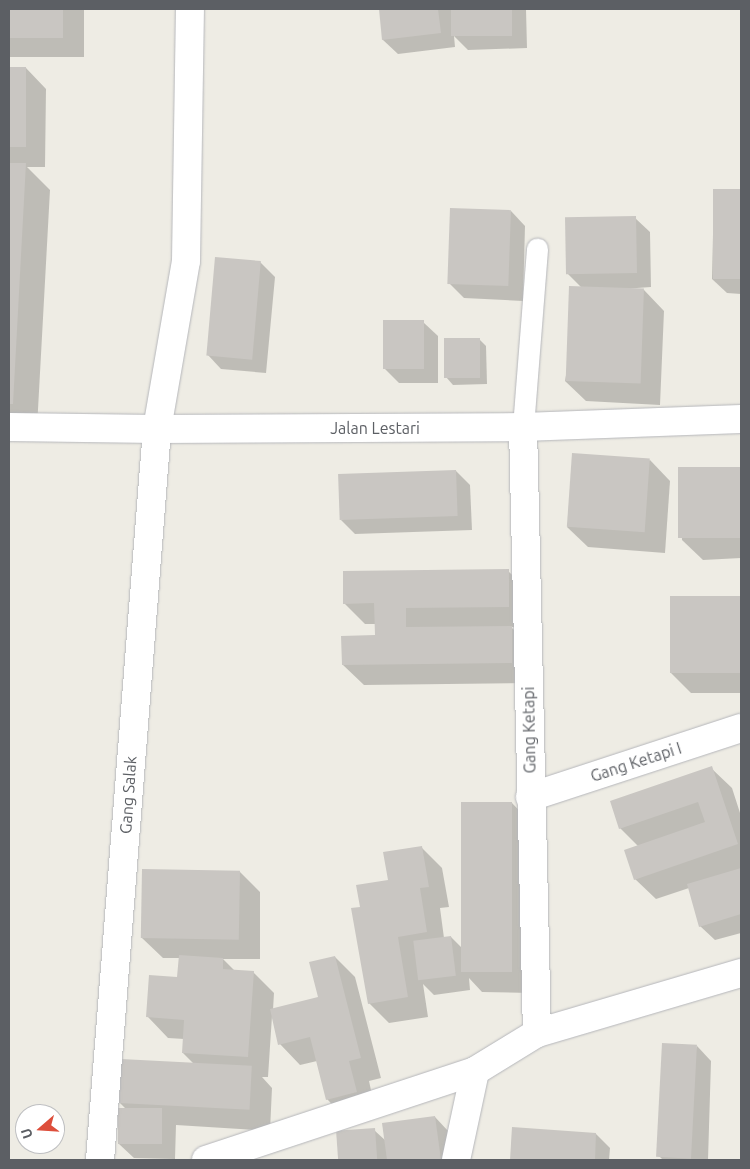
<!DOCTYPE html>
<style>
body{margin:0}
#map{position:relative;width:750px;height:1169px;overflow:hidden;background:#eeece4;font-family:Ubuntu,sans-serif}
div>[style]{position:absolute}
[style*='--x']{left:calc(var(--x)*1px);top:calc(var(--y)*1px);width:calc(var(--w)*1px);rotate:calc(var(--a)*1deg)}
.shadow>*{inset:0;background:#0003;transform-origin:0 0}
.building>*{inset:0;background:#c9c6c2;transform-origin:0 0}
.roads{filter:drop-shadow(0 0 1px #b5b6ba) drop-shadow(0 0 1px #b5b6ba)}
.service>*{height:21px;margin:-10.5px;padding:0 10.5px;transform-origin:10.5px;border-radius:10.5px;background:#fff}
.minor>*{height:28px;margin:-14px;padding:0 14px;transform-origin:14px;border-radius:14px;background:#fff}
span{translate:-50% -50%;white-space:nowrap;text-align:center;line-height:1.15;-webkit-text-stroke:4px #fff;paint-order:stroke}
.street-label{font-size:16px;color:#5c5f64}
.frame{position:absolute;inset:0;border:10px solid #5c5f64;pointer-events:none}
.north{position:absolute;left:15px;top:1104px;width:50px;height:50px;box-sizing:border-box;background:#fff;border:1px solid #bebfc1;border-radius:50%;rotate:251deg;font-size:14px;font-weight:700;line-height:20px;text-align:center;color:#5c5f64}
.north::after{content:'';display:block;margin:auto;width:18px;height:22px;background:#dd4e3b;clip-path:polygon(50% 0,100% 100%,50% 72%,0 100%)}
</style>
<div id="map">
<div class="shadow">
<i style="left:9px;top:9px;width:75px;height:48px"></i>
<i style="clip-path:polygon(380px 9px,526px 9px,527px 48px,468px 50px,454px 36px,455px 47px,398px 54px,383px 40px)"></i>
<i style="clip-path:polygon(9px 68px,26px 68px,46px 89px,45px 167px,27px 167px,50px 190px,37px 428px,9px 427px)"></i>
<i style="clip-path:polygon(714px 190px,741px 191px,741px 294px,727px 293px,712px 279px)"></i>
<i style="clip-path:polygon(511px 211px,525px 226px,523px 301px,464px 298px,449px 283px)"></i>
<i style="clip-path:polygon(635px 218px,650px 232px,651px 287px,623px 289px,644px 290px,664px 311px,660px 405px,586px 401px,565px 381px,581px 287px,567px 273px)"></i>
<i style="clip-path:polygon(260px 262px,275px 277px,266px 373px,221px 369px,207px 354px)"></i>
<i style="clip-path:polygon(423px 322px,438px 336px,438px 383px,399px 383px,385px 369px)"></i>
<i style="clip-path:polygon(479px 339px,486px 346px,487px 384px,453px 385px,446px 377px)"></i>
<i style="clip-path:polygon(650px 460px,670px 481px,665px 553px,588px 547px,567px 527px)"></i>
<i style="clip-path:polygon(741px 468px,741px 558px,703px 560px,682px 540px,679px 471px)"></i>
<i style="clip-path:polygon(456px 471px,470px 485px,472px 530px,355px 534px,341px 520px)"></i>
<i style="clip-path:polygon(508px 571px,529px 591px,529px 627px,511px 627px,532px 648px,532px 683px,364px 685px,343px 665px,376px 636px,376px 624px,365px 624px,344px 603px)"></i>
<i style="clip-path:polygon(671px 597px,741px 598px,741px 693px,691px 693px,671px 673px)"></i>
<i style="clip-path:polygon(711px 768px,732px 788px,741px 816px,741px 933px,715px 940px,700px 926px,689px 888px,656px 899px,635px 879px,639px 847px,620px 828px)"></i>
<i style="clip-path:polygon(512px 803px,532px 824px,532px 993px,482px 992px,469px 978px,470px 990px,434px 995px,423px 984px,428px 1017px,389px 1023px,369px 1003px,361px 908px,422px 848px,442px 868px,449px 907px,440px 908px,444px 938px,451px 937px,462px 948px)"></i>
<i style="clip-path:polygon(240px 872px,260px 892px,260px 959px,223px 959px,235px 971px,253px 972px,274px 993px,273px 1010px,319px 998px,335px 957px,355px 977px,381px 1078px,369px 1081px,376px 1113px,347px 1120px,327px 1099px,317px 1061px,300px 1065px,280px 1044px,272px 1016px,268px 1077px,262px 1077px,272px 1088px,270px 1131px,176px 1125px,175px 1159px,134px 1158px,119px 1144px,126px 1109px,120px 1103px,194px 1064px,183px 1053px,184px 1039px,168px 1038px,148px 1017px,179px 978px,180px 958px,163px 958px,142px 938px)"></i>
<i style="clip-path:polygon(697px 1046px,711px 1061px,708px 1160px,663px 1160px,659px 1156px)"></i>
<i style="clip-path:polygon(435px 1117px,449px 1132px,453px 1160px,339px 1160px,337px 1132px,374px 1130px,386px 1141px)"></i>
<i style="clip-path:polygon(513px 1128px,596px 1134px,610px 1148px,609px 1160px,511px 1160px)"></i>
</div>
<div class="building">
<i style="left:9px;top:9px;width:54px;height:29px"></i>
<i style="clip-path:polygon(379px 9px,438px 9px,441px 33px,382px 40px)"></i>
<i style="left:451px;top:9px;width:61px;height:27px"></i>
<i style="left:9px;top:67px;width:17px;height:80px"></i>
<i style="clip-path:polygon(9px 163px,26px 163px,13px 404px,9px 404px)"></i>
<i style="left:713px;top:189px;width:28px;height:90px"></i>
<i style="left:450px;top:208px;width:61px;height:76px;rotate:2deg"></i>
<i style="left:636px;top:216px;width:57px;height:71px;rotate:89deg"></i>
<i style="left:215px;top:257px;width:46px;height:99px;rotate:5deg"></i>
<i style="left:569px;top:286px;width:75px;height:95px;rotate:2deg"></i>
<i style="left:424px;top:320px;width:49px;height:41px;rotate:90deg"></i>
<i style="left:444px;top:338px;width:36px;height:40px"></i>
<i style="left:572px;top:453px;width:78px;height:74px;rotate:4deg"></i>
<i style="left:741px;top:467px;width:71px;height:63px;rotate:90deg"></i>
<i style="left:456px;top:470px;width:46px;height:118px;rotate:88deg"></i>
<i style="clip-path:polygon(509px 569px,509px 607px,406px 608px,406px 627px,512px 626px,512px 663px,342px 665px,341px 636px,375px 635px,374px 603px,343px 604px,343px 571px)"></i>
<i style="left:670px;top:596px;width:71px;height:77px"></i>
<i style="clip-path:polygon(712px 766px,738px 844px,634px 880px,624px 850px,705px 822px,698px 802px,619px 829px,610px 801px)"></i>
<i style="left:461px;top:802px;width:51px;height:170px"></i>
<i style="clip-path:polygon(422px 846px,429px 887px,420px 888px,427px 932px,398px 937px,408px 997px,368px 1004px,351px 908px,360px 907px,356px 885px,388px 880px,383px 852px)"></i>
<i style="clip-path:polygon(741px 868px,741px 914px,699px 927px,687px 884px)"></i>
<i style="left:142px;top:869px;width:98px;height:69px;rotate:1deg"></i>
<i style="left:451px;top:936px;width:40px;height:38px;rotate:83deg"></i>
<i style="clip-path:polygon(179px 955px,223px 958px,223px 969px,254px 971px,248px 1057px,182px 1053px,184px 1020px,146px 1017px,149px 975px,177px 977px)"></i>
<i style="clip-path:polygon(335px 956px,361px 1058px,349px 1061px,357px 1092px,326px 1100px,310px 1037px,278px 1045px,270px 1009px,318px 997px,309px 962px)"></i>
<i style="left:662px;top:1043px;width:35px;height:114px;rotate:3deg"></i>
<i style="left:121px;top:1059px;width:131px;height:44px;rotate:3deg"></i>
<i style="left:118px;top:1108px;width:44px;height:36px"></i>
<i style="clip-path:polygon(435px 1116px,441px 1160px,387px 1160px,382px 1123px)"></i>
<i style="clip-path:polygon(512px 1127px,596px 1133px,595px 1160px,510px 1160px)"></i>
<i style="left:375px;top:1128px;width:32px;height:39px;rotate:86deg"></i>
</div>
<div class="roads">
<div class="service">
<i style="--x:523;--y:427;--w:179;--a:-85.5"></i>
</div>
<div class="minor">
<i style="--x:9;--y:427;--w:148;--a:0.8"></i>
<i style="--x:157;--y:429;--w:366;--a:-0.3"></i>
<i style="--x:523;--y:427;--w:218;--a:-2.1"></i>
<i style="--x:523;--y:427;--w:606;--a:88.68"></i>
<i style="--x:530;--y:797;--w:222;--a:-18.1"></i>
<i style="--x:100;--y:1160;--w:733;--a:-85.54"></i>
<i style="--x:157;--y:429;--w:170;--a:-80.2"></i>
<i style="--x:186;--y:261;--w:252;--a:-89.1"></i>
<i style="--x:206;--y:1160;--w:283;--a:-18.3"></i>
<i style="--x:475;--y:1071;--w:73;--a:-31.5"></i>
<i style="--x:537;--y:1033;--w:213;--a:-16.4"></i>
<i style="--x:456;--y:1160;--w:91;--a:-77.9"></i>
</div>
</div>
<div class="street-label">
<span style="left:375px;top:428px">Jalan Lestari</span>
<span style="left:529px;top:730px;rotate:-91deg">Gang Ketapi</span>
<span style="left:636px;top:762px;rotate:-18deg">Gang Ketapi I</span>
<span style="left:128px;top:795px;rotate:-86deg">Gang Salak</span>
</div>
<div class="frame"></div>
<div class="north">U</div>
</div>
